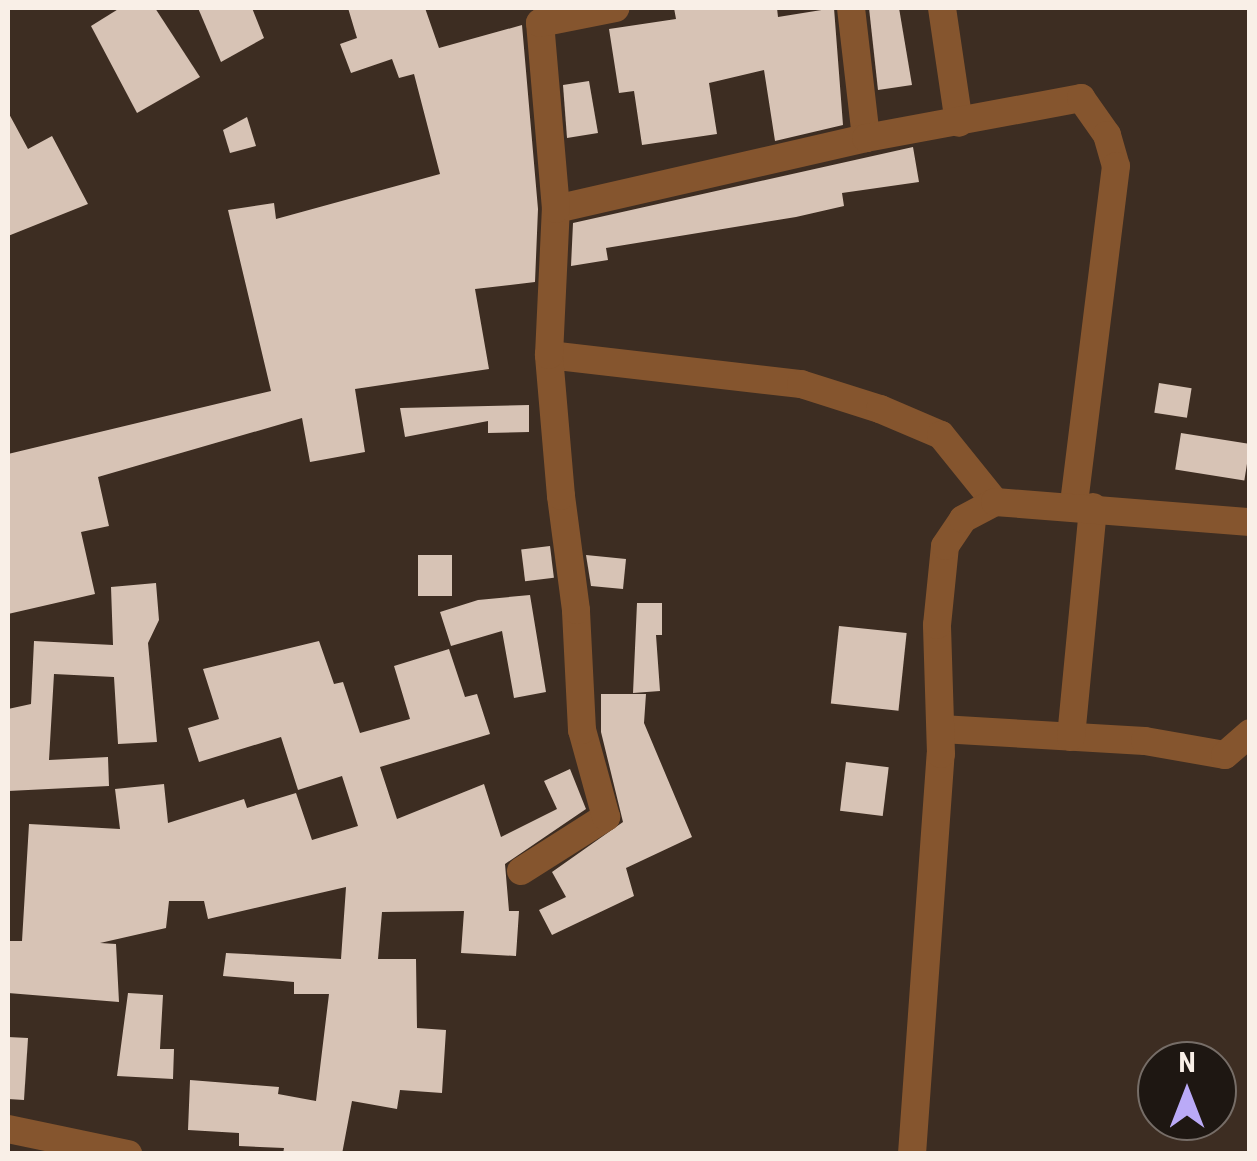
<!DOCTYPE html>
<style>
body{margin:0}
#map{position:relative;width:1257px;height:1161px;overflow:hidden;background:#3d2d22;font-family:"Roboto Condensed",sans-serif}
div>[style]{position:absolute}
[style*='--x']{left:calc(var(--x)*1px);top:calc(var(--y)*1px);width:calc(var(--w)*1px);rotate:calc(var(--a)*1deg)}
.building>*{inset:0;background:#d7c3b5;transform-origin:0 0}
.minor>*{height:28px;margin:-14px;padding:0 14px;transform-origin:14px;border-radius:14px;background:#85552e}
span{translate:-50% -50%;white-space:nowrap;text-align:center;line-height:1.15;-webkit-text-stroke:10px #1e1712;paint-order:stroke}
.frame{position:absolute;inset:0;border:10px solid #f9efe7;pointer-events:none}
.north{position:absolute;left:1137px;top:1041px;width:100px;height:100px;box-sizing:border-box;background:#1e1712;border:2px solid #766d67;border-radius:50%;rotate:0deg;font-size:28px;font-weight:700;line-height:40px;text-align:center;color:#f9efe7}
.north::after{content:'';display:block;margin:auto;width:35px;height:45px;background:#baaaf7;clip-path:polygon(50% 0,100% 100%,50% 72%,0 100%)}
</style>
<div id="map">
<div class="building">
<i style="clip-path:polygon(120px 8px,155px 8px,200px 77px,137px 113px,91px 26px)"></i>
<i style="clip-path:polygon(198px 8px,252px 8px,264px 38px,221px 62px)"></i>
<i style="clip-path:polygon(348px 8px,425px 8px,439px 48px,522px 25px,538px 209px,535px 282px,475px 289px,489px 369px,355px 389px,365px 452px,310px 462px,302px 418px,98px 477px,109px 526px,81px 532px,95px 594px,8px 614px,8px 454px,271px 391px,228px 210px,274px 203px,276px 219px,440px 174px,414px 74px,399px 78px,392px 59px,351px 73px,340px 44px,357px 38px)"></i>
<i style="clip-path:polygon(674px 8px,777px 8px,778px 17px,834px 8px,843px 125px,775px 141px,764px 70px,709px 83px,717px 134px,642px 145px,634px 91px,619px 93px,609px 29px,676px 19px)"></i>
<i style="clip-path:polygon(869px 8px,899px 8px,912px 85px,878px 90px)"></i>
<i style="clip-path:polygon(589px 81px,598px 133px,567px 138px,563px 85px)"></i>
<i style="clip-path:polygon(8px 112px,28px 149px,52px 136px,88px 204px,8px 236px)"></i>
<i style="clip-path:polygon(247px 117px,256px 146px,230px 153px,223px 130px)"></i>
<i style="clip-path:polygon(913px 147px,919px 182px,842px 193px,844px 206px,796px 217px,606px 248px,608px 260px,571px 266px,573px 223px)"></i>
<i style="left:1159px;top:383px;width:33px;height:30px;rotate:9deg"></i>
<i style="clip-path:polygon(529px 405px,529px 432px,488px 433px,488px 421px,405px 437px,400px 408px)"></i>
<i style="left:1181px;top:433px;width:70px;height:37px;rotate:9deg"></i>
<i style="left:550px;top:546px;width:32px;height:29px;rotate:83deg"></i>
<i style="left:418px;top:555px;width:34px;height:41px"></i>
<i style="clip-path:polygon(586px 555px,626px 559px,623px 589px,591px 586px)"></i>
<i style="clip-path:polygon(156px 583px,159px 620px,148px 643px,157px 742px,118px 744px,114px 677px,54px 674px,49px 760px,108px 757px,109px 786px,8px 791px,8px 709px,31px 704px,34px 641px,113px 645px,111px 587px)"></i>
<i style="clip-path:polygon(530px 595px,546px 692px,514px 698px,502px 631px,451px 646px,440px 612px,478px 600px)"></i>
<i style="clip-path:polygon(637px 603px,662px 603px,662px 635px,656px 635px,660px 691px,633px 693px)"></i>
<i style="left:839px;top:626px;width:68px;height:78px;rotate:6deg"></i>
<i style="clip-path:polygon(319px 641px,334px 684px,343px 682px,360px 733px,410px 719px,394px 666px,449px 649px,465px 697px,477px 694px,490px 734px,380px 767px,397px 819px,484px 784px,501px 837px,557px 809px,544px 781px,570px 769px,586px 809px,505px 864px,509px 911px,519px 911px,516px 956px,461px 953px,464px 911px,382px 912px,378px 959px,416px 959px,417px 1028px,446px 1030px,442px 1093px,400px 1090px,397px 1109px,352px 1101px,342px 1154px,283px 1154px,284px 1148px,239px 1146px,239px 1133px,188px 1130px,190px 1080px,279px 1087px,278px 1094px,316px 1101px,329px 994px,294px 994px,294px 982px,223px 976px,226px 953px,341px 959px,346px 887px,208px 919px,204px 901px,169px 901px,166px 928px,100px 943px,116px 944px,119px 1002px,8px 993px,9px 941px,22px 941px,29px 824px,120px 829px,115px 789px,164px 784px,168px 823px,244px 799px,247px 808px,296px 793px,312px 840px,358px 826px,342px 776px,298px 790px,281px 737px,199px 762px,188px 728px,219px 719px,203px 669px)"></i>
<i style="clip-path:polygon(601px 694px,646px 694px,644px 723px,692px 837px,626px 868px,634px 896px,552px 935px,539px 910px,566px 897px,552px 872px,623px 822px,601px 732px)"></i>
<i style="left:846px;top:762px;width:43px;height:49px;rotate:7deg"></i>
<i style="clip-path:polygon(128px 993px,163px 995px,160px 1049px,174px 1049px,173px 1079px,117px 1076px)"></i>
<i style="clip-path:polygon(8px 1037px,28px 1038px,24px 1100px,8px 1099px)"></i>
</div>
<div class="minor">
<i style="--x:851;--y:8;--w:131;--a:83.4"></i>
<i style="--x:942;--y:8;--w:116;--a:81.6"></i>
<i style="--x:556;--y:209;--w:318;--a:-12.9"></i>
<i style="--x:866;--y:138;--w:219;--a:-10.5"></i>
<i style="--x:1081;--y:98;--w:45;--a:54.9"></i>
<i style="--x:1107;--y:135;--w:32;--a:74"></i>
<i style="--x:1116;--y:166;--w:341;--a:97.1"></i>
<i style="--x:549;--y:355;--w:254;--a:6.6"></i>
<i style="--x:801;--y:384;--w:83;--a:17.6"></i>
<i style="--x:880;--y:409;--w:66;--a:23.1"></i>
<i style="--x:941;--y:435;--w:86;--a:51.1"></i>
<i style="--x:941;--y:729;--w:204;--a:3.4"></i>
<i style="--x:1145;--y:741;--w:81;--a:9.9"></i>
<i style="--x:1225;--y:755;--w:33;--a:-41"></i>
<i style="--x:1071;--y:737;--w:231;--a:-84.5"></i>
<i style="--x:521;--y:871;--w:101;--a:-32.4"></i>
<i style="--x:606;--y:817;--w:90;--a:-105.4"></i>
<i style="--x:582;--y:730;--w:120;--a:-92.9"></i>
<i style="--x:576;--y:610;--w:115;--a:-97.5"></i>
<i style="--x:561;--y:496;--w:142;--a:-94.9"></i>
<i style="--x:549;--y:355;--w:146;--a:-87.3"></i>
<i style="--x:556;--y:209;--w:187;--a:-94.9"></i>
<i style="--x:540;--y:23;--w:77;--a:-11.2"></i>
<i style="--x:8;--y:1129;--w:123;--a:11.8"></i>
<i style="--x:912;--y:1154;--w:401;--a:-85.9"></i>
<i style="--x:941;--y:754;--w:129;--a:-91.8"></i>
<i style="--x:937;--y:625;--w:79;--a:-84.2"></i>
<i style="--x:945;--y:546;--w:32;--a:-56"></i>
<i style="--x:963;--y:519;--w:36;--a:-28"></i>
<i style="--x:995;--y:502;--w:256;--a:4.5"></i>
</div>
<div class="frame"></div>
<div class="north">N</div>
</div>
